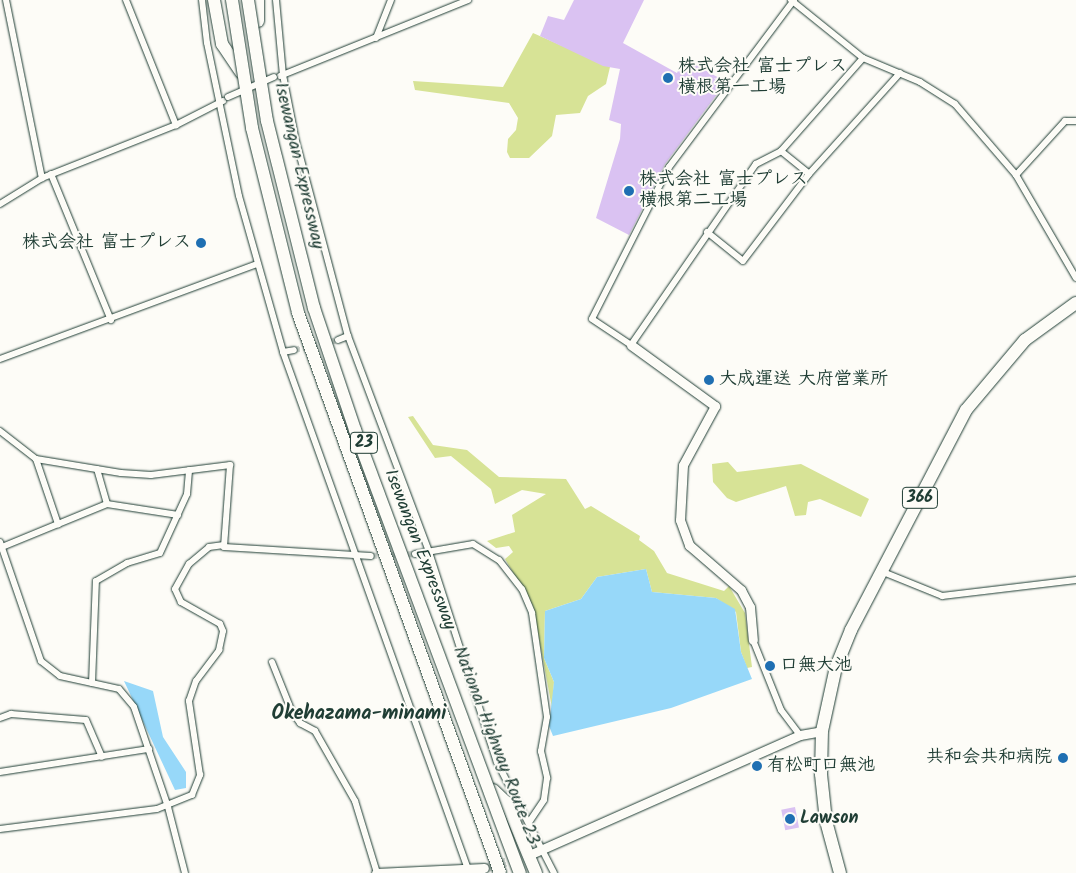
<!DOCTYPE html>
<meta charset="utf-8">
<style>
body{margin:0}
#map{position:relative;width:1076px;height:873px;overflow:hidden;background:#fdfcf7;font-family:Kalam,"Klee One",sans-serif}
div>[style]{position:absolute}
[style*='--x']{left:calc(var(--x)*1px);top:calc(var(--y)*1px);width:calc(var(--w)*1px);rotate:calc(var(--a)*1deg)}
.green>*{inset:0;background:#d7e396}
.water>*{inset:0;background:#97d8f9}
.building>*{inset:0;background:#dac2f2;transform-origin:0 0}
.street-tunnel>*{height:6px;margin-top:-3px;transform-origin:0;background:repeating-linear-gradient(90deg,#d1d6d0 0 6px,transparent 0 9px)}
.secondary-tunnel>*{height:9px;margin-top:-4.5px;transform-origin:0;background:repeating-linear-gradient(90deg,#d1d6d0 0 9px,transparent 0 13.5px)}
.roads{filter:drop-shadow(0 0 1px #1f3d34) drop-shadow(0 0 1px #1f3d34)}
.street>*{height:6px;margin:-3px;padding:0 3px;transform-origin:3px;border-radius:3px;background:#fdfcf7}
.secondary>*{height:9px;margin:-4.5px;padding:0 4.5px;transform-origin:4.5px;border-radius:4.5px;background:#fdfcf7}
.highway>*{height:12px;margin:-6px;padding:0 6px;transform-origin:6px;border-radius:6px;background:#fdfcf7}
.bridges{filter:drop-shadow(0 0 1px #1f3d34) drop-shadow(0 0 1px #1f3d34)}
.street-bridge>*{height:6px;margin:-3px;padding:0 3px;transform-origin:3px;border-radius:3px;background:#fdfcf7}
.highway-bridge>*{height:12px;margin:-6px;padding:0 6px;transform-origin:6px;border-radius:6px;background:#fdfcf7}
.dots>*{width:14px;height:14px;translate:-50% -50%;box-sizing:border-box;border:2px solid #fdfcf7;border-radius:50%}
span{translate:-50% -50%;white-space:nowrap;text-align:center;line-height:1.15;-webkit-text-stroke:4px #fdfcf7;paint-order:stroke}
.shield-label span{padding:1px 4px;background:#fdfcf7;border:1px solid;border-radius:4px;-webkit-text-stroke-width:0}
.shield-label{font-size:16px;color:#1f3d34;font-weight:700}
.poi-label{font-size:18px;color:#1f3d34;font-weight:700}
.left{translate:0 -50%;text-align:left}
.right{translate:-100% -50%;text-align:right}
.street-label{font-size:18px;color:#1f3d34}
.quarter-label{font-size:20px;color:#1f3d34;font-weight:700}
</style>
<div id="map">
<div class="green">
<i style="clip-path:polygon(533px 33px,610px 67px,606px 84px,588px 96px,580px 113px,556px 115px,552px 136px,529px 158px,510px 158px,507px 152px,508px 139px,516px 130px,518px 118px,509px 103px,415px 90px,413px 81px,503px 87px)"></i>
<i style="clip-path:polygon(413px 416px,433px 445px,467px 450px,499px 477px,566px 479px,585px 509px,591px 506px,640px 536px,639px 540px,654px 551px,667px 573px,724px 591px,729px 586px,745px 613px,752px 667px,747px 668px,741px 652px,736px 612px,716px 598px,652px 592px,646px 569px,597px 577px,581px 599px,545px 611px,544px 658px,554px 682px,552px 708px,533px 606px,505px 559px,513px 552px,509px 546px,496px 548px,487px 541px,515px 532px,512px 515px,546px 494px,522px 490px,495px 504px,491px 489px,451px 456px,435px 458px,408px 417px)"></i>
<i style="clip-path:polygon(728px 462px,737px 472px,801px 464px,869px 499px,861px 517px,820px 499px,808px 502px,806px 515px,795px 516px,786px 486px,736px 502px,727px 498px,713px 482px,712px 464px)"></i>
</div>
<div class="water">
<i style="clip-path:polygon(646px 569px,652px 592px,716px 598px,735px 609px,741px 652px,752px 679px,671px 708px,553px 736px,549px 726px,554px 682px,544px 658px,545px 611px,581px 599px,597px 577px)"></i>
<i style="clip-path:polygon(124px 681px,153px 691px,163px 737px,186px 772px,186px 788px,175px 790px)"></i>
</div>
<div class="building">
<i style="clip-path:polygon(574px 0,644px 0,623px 43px,677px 73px,684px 58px,726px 82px,665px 164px,629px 235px,596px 218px,620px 139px,621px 124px,609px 120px,620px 69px,603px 66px,540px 36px,548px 16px,564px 20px)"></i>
<i style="left:795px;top:807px;width:21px;height:14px;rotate:79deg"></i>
</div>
<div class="street-tunnel">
<i style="--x:294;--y:350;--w:45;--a:-12.8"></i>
<i style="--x:371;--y:556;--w:44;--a:-2.6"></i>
</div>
<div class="secondary-tunnel">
<i style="--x:484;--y:868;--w:47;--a:-16.1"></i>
</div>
<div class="roads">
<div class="street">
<i style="--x:6;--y:0;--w:182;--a:78.6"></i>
<i style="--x:126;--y:0;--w:135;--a:68.2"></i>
<i style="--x:202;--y:0;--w:43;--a:83.4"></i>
<i style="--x:207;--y:43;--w:156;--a:78.2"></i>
<i style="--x:239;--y:196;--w:162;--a:74.2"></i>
<i style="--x:283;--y:352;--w:552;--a:70.32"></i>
<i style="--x:276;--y:0;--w:75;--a:84.7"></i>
<i style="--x:283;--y:75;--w:67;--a:78.9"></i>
<i style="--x:296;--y:141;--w:202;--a:75.1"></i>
<i style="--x:348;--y:336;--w:231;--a:69.4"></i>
<i style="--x:429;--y:552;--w:221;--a:72.1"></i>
<i style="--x:497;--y:762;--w:125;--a:62.8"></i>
<i style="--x:791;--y:0;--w:92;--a:38.9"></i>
<i style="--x:863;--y:58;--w:62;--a:22.8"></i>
<i style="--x:920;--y:82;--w:41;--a:32.2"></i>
<i style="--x:955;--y:104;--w:94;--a:49.3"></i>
<i style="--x:1016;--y:175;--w:119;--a:59.8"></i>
<i style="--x:794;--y:0;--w:209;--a:126.8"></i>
<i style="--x:669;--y:167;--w:170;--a:116.9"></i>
<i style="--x:592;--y:319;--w:47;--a:33.7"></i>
<i style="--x:631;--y:345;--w:220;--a:-55.4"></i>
<i style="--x:756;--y:164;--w:28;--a:-27"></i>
<i style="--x:781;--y:151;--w:124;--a:-48.6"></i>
<i style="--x:376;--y:38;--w:41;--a:-68.5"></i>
<i style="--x:280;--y:76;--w:203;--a:-22"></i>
<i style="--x:781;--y:151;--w:36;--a:39"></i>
<i style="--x:51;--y:174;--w:158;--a:67.7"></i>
<i style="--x:1016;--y:175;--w:73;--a:-47.8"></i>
<i style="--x:1065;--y:121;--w:11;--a:0"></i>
<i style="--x:0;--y:204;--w:49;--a:-31.8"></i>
<i style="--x:42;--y:178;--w:144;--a:-21.6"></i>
<i style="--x:176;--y:125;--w:53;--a:-27.1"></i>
<i style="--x:707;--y:232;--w:46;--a:38.9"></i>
<i style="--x:743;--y:261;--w:109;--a:-52.8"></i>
<i style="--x:809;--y:174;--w:136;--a:-48"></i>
<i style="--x:338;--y:340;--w:11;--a:-22"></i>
<i style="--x:283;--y:352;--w:11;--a:-10"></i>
<i style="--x:0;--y:359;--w:274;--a:-20.3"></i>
<i style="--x:0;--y:431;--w:46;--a:37.9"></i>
<i style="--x:36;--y:459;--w:86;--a:9.4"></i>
<i style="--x:121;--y:473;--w:30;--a:4"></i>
<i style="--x:151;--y:475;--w:80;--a:-7.2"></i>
<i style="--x:230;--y:465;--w:82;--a:94.2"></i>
<i style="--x:224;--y:547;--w:147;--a:3.5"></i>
<i style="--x:36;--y:459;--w:69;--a:71.3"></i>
<i style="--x:97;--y:469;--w:36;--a:74"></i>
<i style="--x:0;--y:542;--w:126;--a:71"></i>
<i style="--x:41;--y:661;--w:24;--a:38"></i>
<i style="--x:60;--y:676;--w:60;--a:12.4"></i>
<i style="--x:119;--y:689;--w:23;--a:50"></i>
<i style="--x:134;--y:707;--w:106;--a:71.2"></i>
<i style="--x:168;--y:807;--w:68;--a:75.6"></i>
<i style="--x:2;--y:547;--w:113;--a:-22.3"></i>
<i style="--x:107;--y:504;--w:72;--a:8.8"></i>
<i style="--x:415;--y:554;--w:59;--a:-9.8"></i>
<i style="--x:473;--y:544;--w:31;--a:32"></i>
<i style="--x:499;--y:560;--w:37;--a:52"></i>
<i style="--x:522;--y:589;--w:26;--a:67"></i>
<i style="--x:532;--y:613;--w:105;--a:81.8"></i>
<i style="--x:547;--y:717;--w:35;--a:100"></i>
<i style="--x:541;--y:751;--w:28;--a:77"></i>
<i style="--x:547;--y:778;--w:22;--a:98"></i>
<i style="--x:544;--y:800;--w:25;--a:124"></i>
<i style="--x:883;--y:572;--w:64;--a:22.1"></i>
<i style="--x:942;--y:596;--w:135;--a:-6.8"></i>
<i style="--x:753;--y:640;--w:75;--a:68.2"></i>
<i style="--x:781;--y:710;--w:31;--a:53"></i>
<i style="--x:272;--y:662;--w:54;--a:68.2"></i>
<i style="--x:292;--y:712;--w:14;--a:54"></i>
<i style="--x:300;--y:723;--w:17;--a:28"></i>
<i style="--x:315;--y:731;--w:81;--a:60.3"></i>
<i style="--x:355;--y:801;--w:75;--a:73"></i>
<i style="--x:92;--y:683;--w:102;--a:-87.8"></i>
<i style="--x:96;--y:581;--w:36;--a:-30"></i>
<i style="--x:127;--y:563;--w:34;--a:-17"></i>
<i style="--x:160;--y:553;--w:65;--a:-65.4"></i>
<i style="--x:187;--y:494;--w:24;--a:-85"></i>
<i style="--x:0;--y:718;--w:12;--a:-20"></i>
<i style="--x:11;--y:714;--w:75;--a:4.6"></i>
<i style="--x:86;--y:720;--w:40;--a:66.6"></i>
<i style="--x:0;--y:772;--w:151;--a:-8.8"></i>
<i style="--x:0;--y:829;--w:158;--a:-7.3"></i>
<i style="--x:157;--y:809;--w:38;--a:-22"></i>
<i style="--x:192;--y:795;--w:22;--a:-68"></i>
<i style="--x:200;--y:775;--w:75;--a:-98.5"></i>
<i style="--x:189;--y:701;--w:21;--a:-71"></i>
<i style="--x:196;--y:681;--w:39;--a:-53"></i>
<i style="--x:219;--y:650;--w:19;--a:-78"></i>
<i style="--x:223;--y:631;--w:8;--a:-113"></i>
<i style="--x:220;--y:624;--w:45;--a:-150.6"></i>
<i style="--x:181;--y:602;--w:14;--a:-115"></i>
<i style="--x:175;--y:589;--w:29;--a:-61"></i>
<i style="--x:189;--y:564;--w:26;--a:-40"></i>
<i style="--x:209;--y:547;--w:15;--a:-8"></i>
</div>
<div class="secondary">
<i style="--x:631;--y:345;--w:104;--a:36"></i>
<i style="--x:715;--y:406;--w:67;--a:118.5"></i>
<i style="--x:683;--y:465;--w:55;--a:93.1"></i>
<i style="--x:680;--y:520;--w:27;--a:70"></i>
<i style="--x:689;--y:545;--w:69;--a:40.9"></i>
<i style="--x:741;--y:590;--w:19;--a:62"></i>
<i style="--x:750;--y:607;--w:33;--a:85"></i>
<i style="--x:529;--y:855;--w:296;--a:-23.9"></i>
<i style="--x:800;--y:735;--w:22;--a:-10"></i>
<i style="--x:376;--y:873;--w:108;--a:-2.7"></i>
</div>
<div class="highway">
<i style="--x:214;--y:0;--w:45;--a:79.7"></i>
<i style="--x:222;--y:44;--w:34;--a:56"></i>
<i style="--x:258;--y:21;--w:21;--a:-90"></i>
<i style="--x:493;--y:790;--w:18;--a:43"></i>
<i style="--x:506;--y:802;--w:77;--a:67.1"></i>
<i style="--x:840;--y:873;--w:54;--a:-105.1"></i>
<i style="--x:826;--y:821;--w:47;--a:-96.1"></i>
<i style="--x:821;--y:774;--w:43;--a:-88.7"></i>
<i style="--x:822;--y:731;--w:66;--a:-77.7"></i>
<i style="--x:836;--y:667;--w:40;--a:-68"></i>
<i style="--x:851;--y:630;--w:248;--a:-62.4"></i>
<i style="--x:966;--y:410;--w:92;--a:-49.9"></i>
<i style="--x:1025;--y:340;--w:63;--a:-36"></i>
</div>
</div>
<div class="bridges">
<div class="street-bridge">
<i style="--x:228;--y:97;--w:50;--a:-23.5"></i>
</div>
<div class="highway-bridge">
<i style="--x:232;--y:0;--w:130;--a:81.1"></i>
<i style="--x:252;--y:128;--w:191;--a:76"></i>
<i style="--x:298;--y:313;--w:595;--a:70.16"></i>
<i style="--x:248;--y:0;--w:122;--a:81.1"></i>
<i style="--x:267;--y:121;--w:193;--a:75.9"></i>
<i style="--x:314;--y:308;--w:129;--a:71.4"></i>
<i style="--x:355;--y:430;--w:473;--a:69.6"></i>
</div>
</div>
<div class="dots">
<i style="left:668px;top:78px;background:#1f6fb2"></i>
<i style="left:629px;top:191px;background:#1f6fb2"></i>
<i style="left:201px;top:243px;background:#1f6fb2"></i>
<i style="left:709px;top:380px;background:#1f6fb2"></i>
<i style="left:770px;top:666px;background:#1f6fb2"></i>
<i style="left:1063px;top:758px;background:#1f6fb2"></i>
<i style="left:757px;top:766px;background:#1f6fb2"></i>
<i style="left:790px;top:819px;background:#1f6fb2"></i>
</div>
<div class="shield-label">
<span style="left:364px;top:443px">23</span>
<span style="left:920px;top:498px">366</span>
</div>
<div class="poi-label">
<span class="left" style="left:678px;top:78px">株式会社 富士プレス<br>横根第一工場</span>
<span class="left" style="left:639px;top:191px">株式会社 富士プレス<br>横根第二工場</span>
<span class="right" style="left:191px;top:243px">株式会社 富士プレス</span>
<span class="left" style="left:719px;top:380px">大成運送 大府営業所</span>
<span class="left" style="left:780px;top:666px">口無大池</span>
<span class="right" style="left:1052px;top:758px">共和会共和病院</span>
<span class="left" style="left:767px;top:766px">有松町口無池</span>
<span class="left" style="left:800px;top:819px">Lawson</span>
</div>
<div class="street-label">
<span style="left:298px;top:166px;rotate:77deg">Isewangan Expressway</span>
<span style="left:419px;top:550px;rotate:69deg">Isewangan Expressway</span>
<span style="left:495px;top:746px;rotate:69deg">National Highway Route 23</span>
</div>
<div class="quarter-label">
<span style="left:359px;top:714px">Okehazama-minami</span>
</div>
</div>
